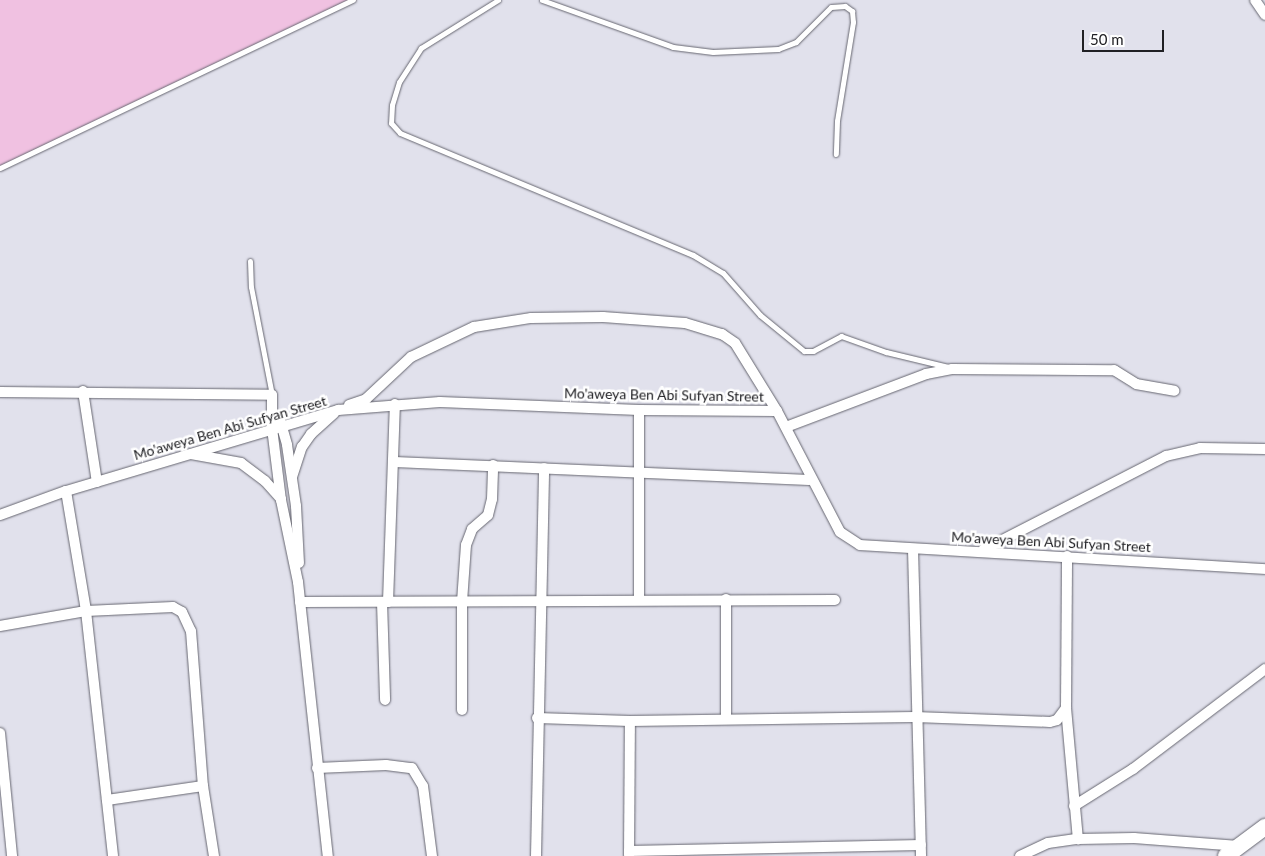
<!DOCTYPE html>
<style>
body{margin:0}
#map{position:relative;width:1265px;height:856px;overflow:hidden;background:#e1e1ec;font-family:Lato,sans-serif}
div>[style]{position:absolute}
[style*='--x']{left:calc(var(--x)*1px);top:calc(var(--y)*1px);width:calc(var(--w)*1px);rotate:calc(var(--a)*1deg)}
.green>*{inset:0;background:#f0c1e1}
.roads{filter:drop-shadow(0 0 1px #666670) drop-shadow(0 0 1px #666670)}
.lane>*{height:5px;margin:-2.5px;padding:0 2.5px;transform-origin:2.5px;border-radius:2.5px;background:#fff}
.street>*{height:10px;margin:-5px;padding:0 5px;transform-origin:5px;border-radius:5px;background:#fff}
.primary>*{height:16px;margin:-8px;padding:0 8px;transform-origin:8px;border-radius:8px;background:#fff}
span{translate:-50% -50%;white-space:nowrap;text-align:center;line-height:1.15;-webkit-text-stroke:5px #fff;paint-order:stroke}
.street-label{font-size:14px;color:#202024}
.scale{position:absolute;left:1082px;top:30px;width:82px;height:22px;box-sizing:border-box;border:2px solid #202024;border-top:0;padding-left:6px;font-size:15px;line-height:18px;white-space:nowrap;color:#202024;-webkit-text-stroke:4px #fff;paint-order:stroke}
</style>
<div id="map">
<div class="green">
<i style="clip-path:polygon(0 0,357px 0,0 168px)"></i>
</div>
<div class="roads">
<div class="lane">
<i style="--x:498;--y:0;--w:91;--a:148.1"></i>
<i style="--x:421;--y:48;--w:40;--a:122.9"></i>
<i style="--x:399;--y:82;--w:24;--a:107"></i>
<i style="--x:392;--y:105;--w:18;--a:93"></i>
<i style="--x:391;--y:123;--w:13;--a:48"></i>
<i style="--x:400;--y:133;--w:317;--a:22.6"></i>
<i style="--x:693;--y:255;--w:35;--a:31"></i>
<i style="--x:723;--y:273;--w:56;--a:48.6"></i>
<i style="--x:760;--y:315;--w:57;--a:39.3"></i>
<i style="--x:804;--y:351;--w:9;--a:0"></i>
<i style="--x:813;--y:351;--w:32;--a:-28"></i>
<i style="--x:841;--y:336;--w:48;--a:19.6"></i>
<i style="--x:886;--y:352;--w:64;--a:13.6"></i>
<i style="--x:542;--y:0;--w:139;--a:19.7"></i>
<i style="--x:673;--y:47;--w:40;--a:7.1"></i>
<i style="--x:713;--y:52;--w:65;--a:-2.6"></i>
<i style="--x:778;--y:49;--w:19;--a:-21"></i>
<i style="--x:796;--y:42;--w:49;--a:-45"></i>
<i style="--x:831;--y:7;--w:14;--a:-4"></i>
<i style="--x:845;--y:6;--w:9;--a:36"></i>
<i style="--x:852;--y:11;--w:11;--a:85"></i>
<i style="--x:853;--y:22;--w:100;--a:99.2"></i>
<i style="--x:837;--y:121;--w:33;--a:92"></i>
<i style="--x:0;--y:168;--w:391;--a:-25.5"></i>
<i style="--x:250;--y:261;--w:26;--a:88"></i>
<i style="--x:251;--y:287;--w:110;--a:79"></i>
</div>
<div class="street">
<i style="--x:1255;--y:0;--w:18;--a:56"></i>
<i style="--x:83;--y:391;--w:92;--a:81.3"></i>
<i style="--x:0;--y:392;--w:272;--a:0.6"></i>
<i style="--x:272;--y:395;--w:33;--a:90"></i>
<i style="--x:272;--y:428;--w:73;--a:82.9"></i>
<i style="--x:281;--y:500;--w:84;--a:78.3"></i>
<i style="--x:298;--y:582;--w:276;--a:83.8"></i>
<i style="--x:349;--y:405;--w:18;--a:-19"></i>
<i style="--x:366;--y:399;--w:62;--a:-43"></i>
<i style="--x:411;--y:357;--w:70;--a:-25.5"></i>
<i style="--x:474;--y:327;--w:58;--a:-9"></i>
<i style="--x:531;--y:318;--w:72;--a:-0.8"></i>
<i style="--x:603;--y:317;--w:82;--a:4.2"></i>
<i style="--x:685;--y:323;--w:39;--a:17"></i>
<i style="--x:722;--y:334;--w:16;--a:35"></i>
<i style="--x:735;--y:343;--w:80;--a:58.3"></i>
<i style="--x:280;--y:420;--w:26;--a:74"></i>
<i style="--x:287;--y:445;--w:62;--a:81.6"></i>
<i style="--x:296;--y:506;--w:57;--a:87"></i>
<i style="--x:786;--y:427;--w:150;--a:-20.7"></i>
<i style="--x:926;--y:374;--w:26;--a:-11"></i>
<i style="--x:952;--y:369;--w:162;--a:0.4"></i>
<i style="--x:1114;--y:370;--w:26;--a:32"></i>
<i style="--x:1136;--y:384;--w:39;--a:10"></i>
<i style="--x:191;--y:454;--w:51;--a:10.2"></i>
<i style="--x:241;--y:463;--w:30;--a:37"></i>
<i style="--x:265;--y:481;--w:24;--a:48"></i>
<i style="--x:394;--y:462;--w:416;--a:2.5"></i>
<i style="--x:292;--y:477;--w:32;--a:-72"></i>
<i style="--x:302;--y:447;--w:16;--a:-55"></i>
<i style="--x:311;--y:434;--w:31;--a:-42"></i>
<i style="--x:66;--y:491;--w:122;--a:80.5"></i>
<i style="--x:86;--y:611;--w:246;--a:83.7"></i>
<i style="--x:0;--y:515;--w:70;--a:-20"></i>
<i style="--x:66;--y:491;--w:284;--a:-16.6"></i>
<i style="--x:338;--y:410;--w:102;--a:-4.5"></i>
<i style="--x:440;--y:402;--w:199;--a:2.3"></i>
<i style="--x:639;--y:410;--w:138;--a:0.4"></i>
<i style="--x:777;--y:411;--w:136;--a:62.5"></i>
<i style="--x:840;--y:532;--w:24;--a:33"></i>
<i style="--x:860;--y:545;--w:406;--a:3.4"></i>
<i style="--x:913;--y:549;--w:307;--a:88.5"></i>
<i style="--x:983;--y:550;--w:206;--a:-27.2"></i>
<i style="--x:1166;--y:456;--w:35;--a:-13"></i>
<i style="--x:1200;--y:448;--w:65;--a:0.9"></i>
<i style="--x:639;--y:599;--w:189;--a:-90"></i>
<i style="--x:726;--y:599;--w:120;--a:90"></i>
<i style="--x:300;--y:602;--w:535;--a:-0.21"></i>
<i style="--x:382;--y:602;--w:98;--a:88.2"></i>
<i style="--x:388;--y:602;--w:198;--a:-88"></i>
<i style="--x:0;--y:626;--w:87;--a:-9.9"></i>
<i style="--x:86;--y:611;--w:87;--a:-2.6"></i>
<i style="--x:173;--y:607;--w:10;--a:29"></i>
<i style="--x:182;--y:612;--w:21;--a:65"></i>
<i style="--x:191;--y:631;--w:155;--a:85.6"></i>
<i style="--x:203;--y:786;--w:71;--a:81.1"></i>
<i style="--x:1066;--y:708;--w:132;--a:84.8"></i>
<i style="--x:462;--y:710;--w:108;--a:-90"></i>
<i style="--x:462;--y:602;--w:57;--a:-86"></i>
<i style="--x:466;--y:545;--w:17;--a:-69"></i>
<i style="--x:472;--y:529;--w:21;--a:-41"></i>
<i style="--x:488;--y:515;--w:16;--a:-76"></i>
<i style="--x:492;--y:499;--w:34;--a:-88"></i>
<i style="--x:537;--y:718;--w:93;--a:1.8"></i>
<i style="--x:630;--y:721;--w:285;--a:-0.8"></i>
<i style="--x:915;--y:717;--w:135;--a:2.1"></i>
<i style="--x:1050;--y:722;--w:7;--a:-16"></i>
<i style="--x:1057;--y:720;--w:15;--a:-53"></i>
<i style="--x:1066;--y:708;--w:152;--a:-89.6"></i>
<i style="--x:0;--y:733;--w:124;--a:84.4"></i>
<i style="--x:317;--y:768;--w:69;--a:-2.5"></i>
<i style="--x:386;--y:765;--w:26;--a:7"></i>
<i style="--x:412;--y:768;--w:21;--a:59"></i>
<i style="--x:423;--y:786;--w:71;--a:82.7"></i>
<i style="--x:107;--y:800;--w:97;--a:-8.3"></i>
<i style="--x:1074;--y:806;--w:70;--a:-32.1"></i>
<i style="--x:1133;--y:769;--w:166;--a:-37.1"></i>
<i style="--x:629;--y:851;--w:292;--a:-1.2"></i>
<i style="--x:629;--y:855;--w:134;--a:-89.6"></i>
<i style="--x:536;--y:856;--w:388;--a:-88.8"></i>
<i style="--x:1020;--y:856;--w:31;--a:-25"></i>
<i style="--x:1048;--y:843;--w:30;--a:-8"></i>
<i style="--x:1078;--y:839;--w:56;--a:-1"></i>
<i style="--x:1134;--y:838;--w:105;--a:4.4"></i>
</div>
<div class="primary">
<i style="--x:1226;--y:856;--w:49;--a:-36.6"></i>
</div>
</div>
<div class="street-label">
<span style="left:664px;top:395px;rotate:1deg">Mo'aweya Ben Abi Sufyan Street</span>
<span style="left:230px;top:428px;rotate:-16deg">Mo'aweya Ben Abi Sufyan Street</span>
<span style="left:1051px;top:542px;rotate:3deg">Mo'aweya Ben Abi Sufyan Street</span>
</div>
<div class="scale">50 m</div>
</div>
